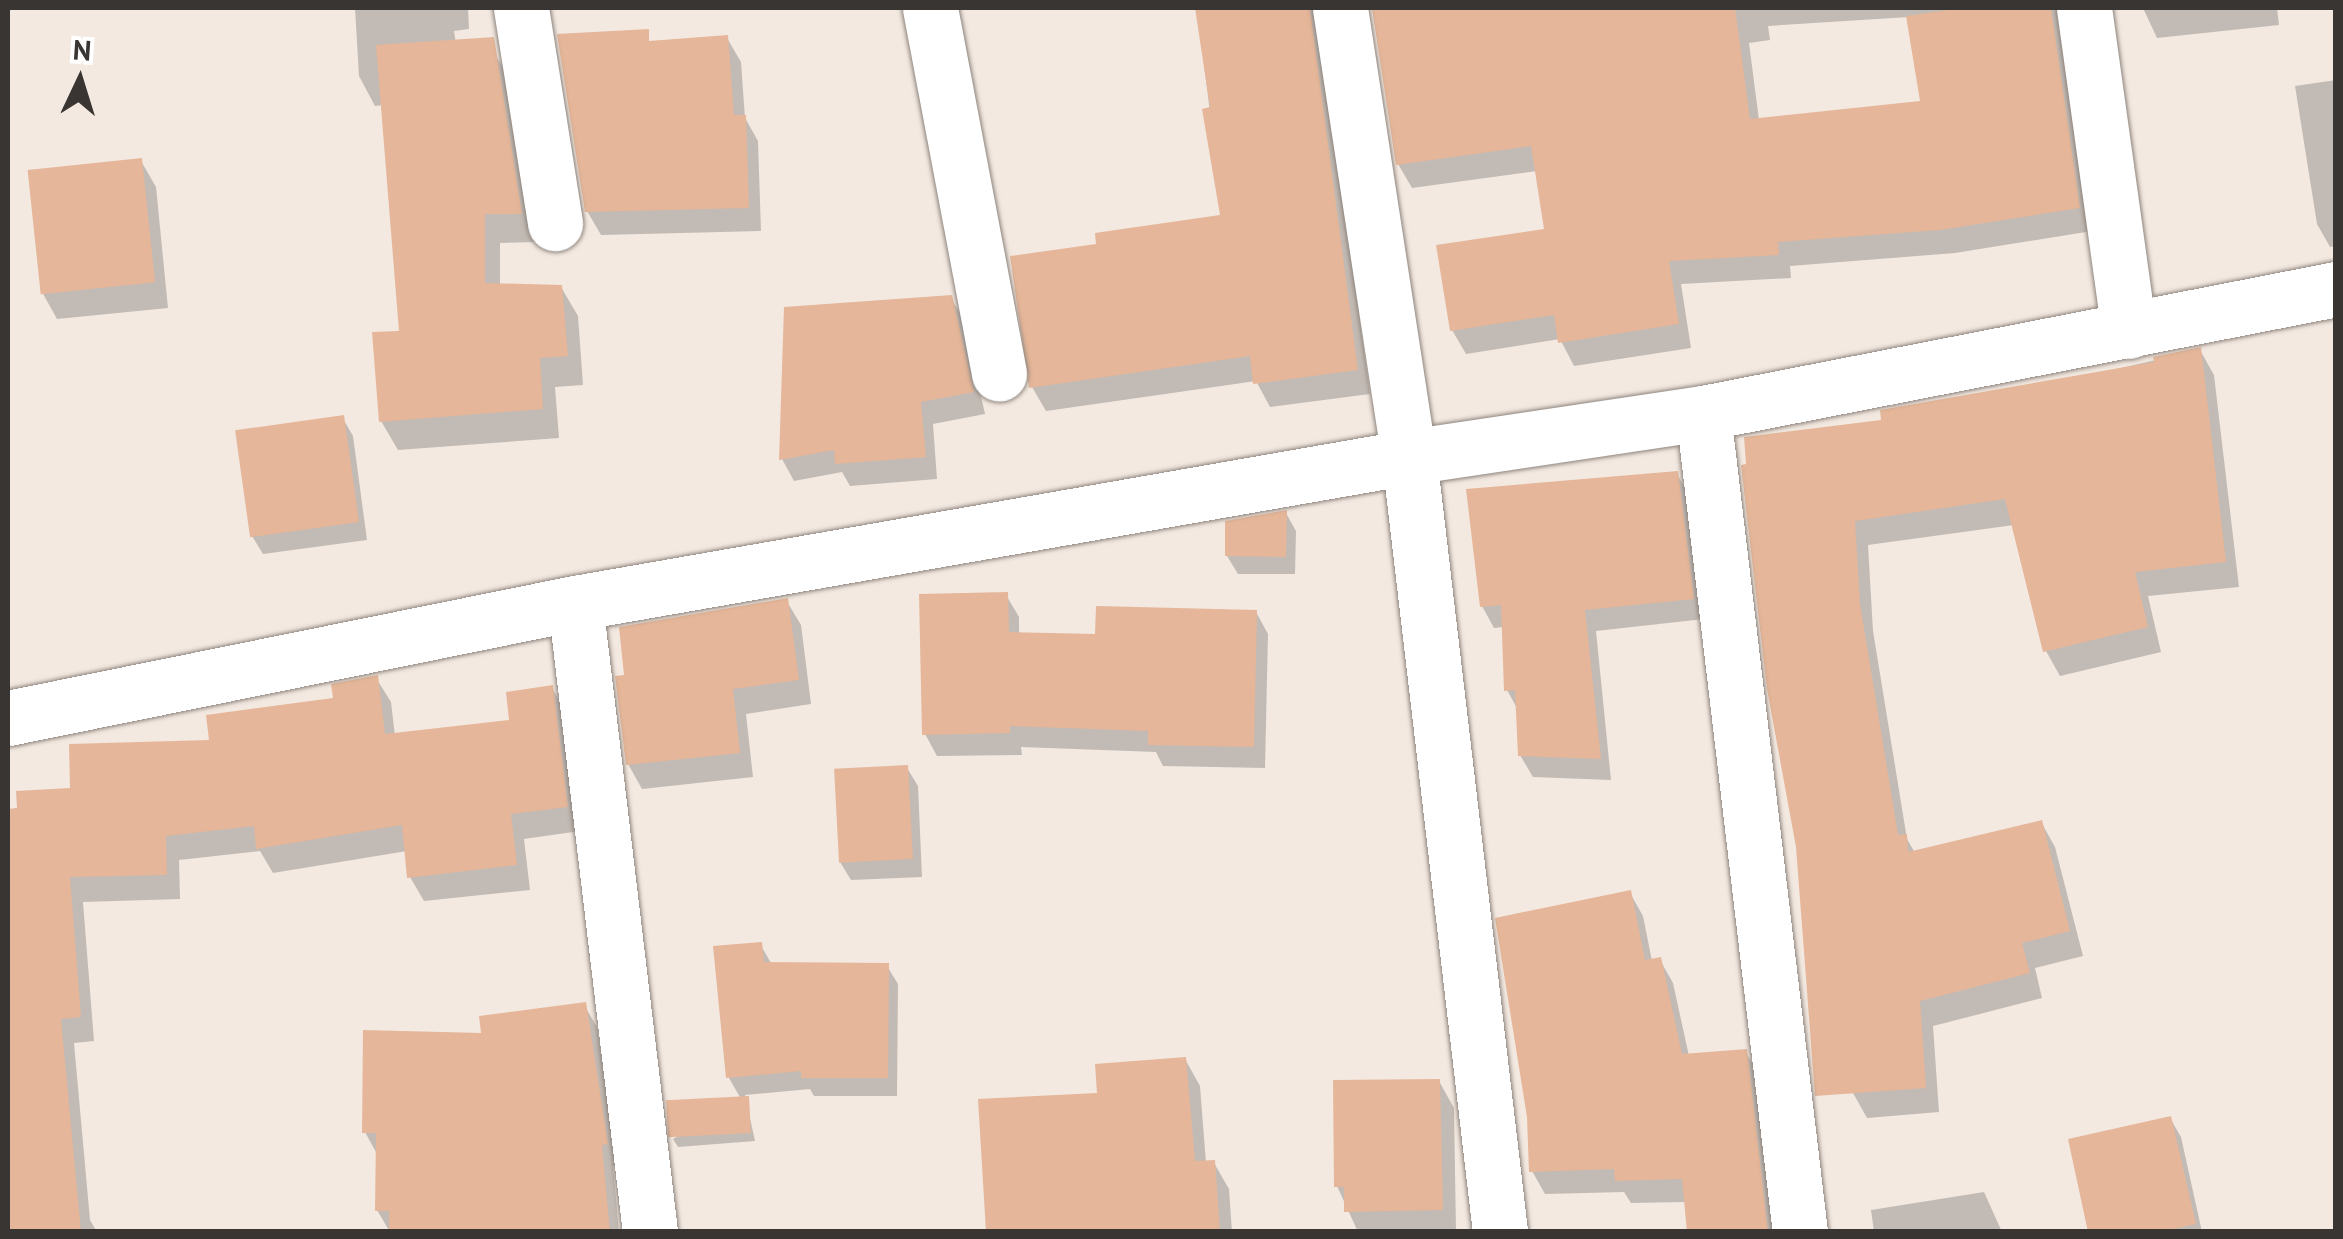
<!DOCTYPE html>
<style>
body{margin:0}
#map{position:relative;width:2343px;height:1239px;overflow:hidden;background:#f3e9e1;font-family:"PT Sans",sans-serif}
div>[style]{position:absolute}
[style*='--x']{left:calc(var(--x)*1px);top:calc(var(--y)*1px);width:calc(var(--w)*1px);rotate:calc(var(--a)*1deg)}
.shadow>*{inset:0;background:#0003}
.building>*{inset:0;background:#e5b699;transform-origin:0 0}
.roads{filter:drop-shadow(0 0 2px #8d847d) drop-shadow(0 0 2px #8d847d)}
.minor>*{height:55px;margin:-27.5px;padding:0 27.5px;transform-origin:27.5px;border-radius:27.5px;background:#fff}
span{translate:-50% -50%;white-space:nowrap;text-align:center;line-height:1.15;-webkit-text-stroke:8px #fff;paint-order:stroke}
.frame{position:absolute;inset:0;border:10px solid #393532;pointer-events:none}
.north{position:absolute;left:30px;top:30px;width:100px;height:100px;-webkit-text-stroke:8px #fff;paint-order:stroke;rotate:4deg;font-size:28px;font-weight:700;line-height:40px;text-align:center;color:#393532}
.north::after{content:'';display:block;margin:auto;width:35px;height:45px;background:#393532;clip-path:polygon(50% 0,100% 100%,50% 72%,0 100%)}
</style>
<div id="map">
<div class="shadow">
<i style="clip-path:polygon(355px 8px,468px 8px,469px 29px,454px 31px,458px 57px,495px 54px,512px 83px,537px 242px,500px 243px,500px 286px,561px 287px,578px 316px,583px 385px,555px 387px,559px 438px,398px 450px,381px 421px,402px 333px,383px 105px,375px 106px,359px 76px)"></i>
<i style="clip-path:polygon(1197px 8px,1340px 8px,1321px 38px,1370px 394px,1270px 407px,1256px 381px,1046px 411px,1032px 387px,1099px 246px,1223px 217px)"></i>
<i style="clip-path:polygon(evenodd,1372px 8px,2077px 8px,2092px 231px,1955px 253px,1790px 266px,1791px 278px,1681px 284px,1691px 348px,1574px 366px,1560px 339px,1466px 354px,1452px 330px,1547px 231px,1537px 171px,1412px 188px,1398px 164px,1372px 8px,1909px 17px,1922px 104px,1759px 120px,1749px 43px,1770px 40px,1768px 26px,1909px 17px)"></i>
<i style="clip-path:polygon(2143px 8px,2277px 8px,2279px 25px,2157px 38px)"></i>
<i style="clip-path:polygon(727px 38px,741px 62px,745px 118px,758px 141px,761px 231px,601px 235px,587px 211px)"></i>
<i style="clip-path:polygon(2336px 80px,2336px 246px,2330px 247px,2317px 224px,2295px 86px)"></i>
<i style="clip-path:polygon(141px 161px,156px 187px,168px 308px,57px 319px,42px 292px)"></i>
<i style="clip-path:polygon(951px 298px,964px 320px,985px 414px,933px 424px,937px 479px,850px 486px,842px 472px,794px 481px,782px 459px)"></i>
<i style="clip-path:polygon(2200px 350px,2214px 375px,2239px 587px,2148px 596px,2161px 652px,2060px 676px,2046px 651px,2014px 525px,1868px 545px,1873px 631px,1907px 839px,1915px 853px,2041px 822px,2055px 847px,2083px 956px,2035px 968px,2042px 998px,1933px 1026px,1939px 1112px,1867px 1118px,1853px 1093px,1798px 847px,1743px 467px,1884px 422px)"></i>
<i style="clip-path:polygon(342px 417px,353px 436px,367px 540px,263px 554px,252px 536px)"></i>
<i style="clip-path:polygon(1677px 474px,1689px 495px,1704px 619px,1596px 631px,1611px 780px,1533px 777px,1520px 755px,1518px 710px,1507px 690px,1504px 627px,1494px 628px,1482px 606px)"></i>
<i style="clip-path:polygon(1286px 513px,1296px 531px,1295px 574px,1238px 574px,1227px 556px)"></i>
<i style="clip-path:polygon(8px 544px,10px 548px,8px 661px)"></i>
<i style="clip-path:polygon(1006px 595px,1019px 617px,1019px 635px,1097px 636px,1256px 612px,1268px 634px,1265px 768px,1163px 766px,1156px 752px,1021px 747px,1022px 755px,937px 756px,925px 734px)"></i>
<i style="clip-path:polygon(786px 600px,801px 625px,811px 704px,746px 714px,753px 777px,642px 789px,628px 764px)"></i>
<i style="clip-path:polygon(376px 678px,391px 702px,395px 736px,512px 722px,552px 688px,566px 712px,580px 831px,524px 839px,530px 890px,424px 901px,410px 877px,407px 851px,273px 873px,260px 851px,179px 860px,180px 899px,83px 902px,94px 1041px,74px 1043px,90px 1220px,97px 1232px,8px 1232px,8px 811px,336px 700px)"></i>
<i style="clip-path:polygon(907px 768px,918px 786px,922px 877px,851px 880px,840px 862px)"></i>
<i style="clip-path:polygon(1630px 893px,1643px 916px,1652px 961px,1660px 960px,1673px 983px,1689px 1056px,1745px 1051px,1759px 1074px,1777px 1232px,1689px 1232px,1686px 1202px,1631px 1203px,1624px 1192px,1545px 1194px,1532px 1171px)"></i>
<i style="clip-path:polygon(760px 944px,771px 963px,887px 966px,898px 984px,897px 1096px,814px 1096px,810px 1089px,745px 1095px,755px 1141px,678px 1147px,673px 1139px,741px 1099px,729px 1078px)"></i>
<i style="clip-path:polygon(584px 1005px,597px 1027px,619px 1166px,613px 1166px,619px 1232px,390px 1232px,377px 1210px,377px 1154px,365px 1132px,484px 1035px)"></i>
<i style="clip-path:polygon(1185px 1059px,1200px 1086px,1206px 1163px,1214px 1163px,1229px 1189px,1232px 1232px,988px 1232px,1100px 1095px)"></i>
<i style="clip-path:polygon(1439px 1081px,1454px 1108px,1456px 1232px,1358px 1232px,1337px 1186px)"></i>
<i style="clip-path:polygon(2170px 1118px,2181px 1137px,2202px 1232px,2091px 1232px)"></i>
<i style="clip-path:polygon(1984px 1192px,2002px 1232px,1874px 1232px,1871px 1210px)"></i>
</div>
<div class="building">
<i style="clip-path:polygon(1195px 8px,1310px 8px,1358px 370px,1253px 384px,1250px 356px,1029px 388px,1010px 256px,1096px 244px,1095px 233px,1220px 215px,1202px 109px,1210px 107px)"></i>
<i style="clip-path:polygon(1372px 8px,1735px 8px,1750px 119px,1920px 101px,1906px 16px,1963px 8px,2051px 8px,2080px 208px,1940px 230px,1778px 242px,1779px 255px,1669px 261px,1679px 324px,1558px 343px,1554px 315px,1450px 331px,1436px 245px,1544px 229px,1531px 146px,1396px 165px)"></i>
<i style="clip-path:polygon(649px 29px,649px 41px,728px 35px,734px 115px,746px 115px,749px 208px,585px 212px,557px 34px)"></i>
<i style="clip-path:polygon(494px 37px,522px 214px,485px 214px,485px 283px,562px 285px,568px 356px,540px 358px,543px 409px,379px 422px,372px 332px,399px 331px,376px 45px)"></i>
<i style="left:142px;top:158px;width:125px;height:115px;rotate:84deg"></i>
<i style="clip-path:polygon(952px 295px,974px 392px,921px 402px,926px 457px,835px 464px,834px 450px,779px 460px,784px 307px)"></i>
<i style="clip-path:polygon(2201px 347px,2226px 562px,2135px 572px,2148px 627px,2043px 652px,2005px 499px,1855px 521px,1860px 604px,1898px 835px,1907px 834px,1908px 852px,2042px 820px,2070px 931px,2022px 943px,2030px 973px,1920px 1001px,1926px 1088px,1815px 1096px,1796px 847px,1767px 689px,1741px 465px,1746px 464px,1744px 437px,1881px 420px,1880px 410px,2154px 362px,2153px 357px)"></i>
<i style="left:344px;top:415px;width:108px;height:110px;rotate:82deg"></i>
<i style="clip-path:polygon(1678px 471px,1694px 599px,1585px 610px,1601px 759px,1518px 756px,1515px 690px,1504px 691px,1501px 605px,1480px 607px,1466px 489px)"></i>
<i style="clip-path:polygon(1287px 510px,1286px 557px,1225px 556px,1225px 521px)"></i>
<i style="clip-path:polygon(1008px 592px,1009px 632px,1095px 634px,1096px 606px,1257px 610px,1254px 747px,1148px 745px,1148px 731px,1010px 726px,1010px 733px,922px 735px,919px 594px)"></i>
<i style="clip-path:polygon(788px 598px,799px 680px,733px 689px,740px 753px,626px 765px,615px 676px,624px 675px,619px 627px)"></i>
<i style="clip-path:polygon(378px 675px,385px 734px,509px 720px,506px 692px,553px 685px,568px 807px,511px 814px,517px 865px,407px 878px,402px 825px,256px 849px,254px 826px,166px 836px,167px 875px,70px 877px,81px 1017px,61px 1019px,81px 1232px,8px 1232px,8px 809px,17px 808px,16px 791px,70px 788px,69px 744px,209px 740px,206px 715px,333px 698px,331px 684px)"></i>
<i style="left:908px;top:765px;width:94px;height:74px;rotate:87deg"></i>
<i style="clip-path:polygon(1631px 890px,1645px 960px,1661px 957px,1682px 1054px,1747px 1049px,1768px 1232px,1687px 1232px,1682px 1179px,1615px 1181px,1614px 1169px,1529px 1172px,1527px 1117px,1495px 918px)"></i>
<i style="clip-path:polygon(762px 942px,764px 962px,889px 963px,888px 1078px,801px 1078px,801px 1071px,726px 1078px,713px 946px)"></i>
<i style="clip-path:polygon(586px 1002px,608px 1144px,602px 1145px,610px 1232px,389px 1232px,389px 1211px,375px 1211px,376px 1133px,362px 1133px,363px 1030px,481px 1033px,479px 1016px)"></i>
<i style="clip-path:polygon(1186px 1057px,1195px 1161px,1215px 1160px,1220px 1232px,986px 1232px,978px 1099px,1097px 1093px,1095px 1064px)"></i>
<i style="clip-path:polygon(1440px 1079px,1443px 1210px,1344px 1212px,1344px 1187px,1334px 1187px,1333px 1080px)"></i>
<i style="left:749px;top:1096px;width:37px;height:83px;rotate:87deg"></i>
<i style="clip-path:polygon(2171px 1116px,2196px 1224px,2161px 1232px,2088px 1232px,2068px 1139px)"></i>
</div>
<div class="roads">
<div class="minor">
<i style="--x:521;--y:8;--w:218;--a:81"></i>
<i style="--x:930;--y:8;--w:372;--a:79.3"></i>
<i style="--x:1340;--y:8;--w:454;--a:81.3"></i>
<i style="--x:1409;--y:457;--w:780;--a:83.3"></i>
<i style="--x:2084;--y:8;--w:326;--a:82.1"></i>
<i style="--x:1703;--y:413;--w:825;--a:83.25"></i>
<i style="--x:575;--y:603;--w:633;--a:83.2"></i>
<i style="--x:8;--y:718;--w:579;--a:-11.47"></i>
<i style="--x:575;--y:603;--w:847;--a:-9.93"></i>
<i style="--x:1409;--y:457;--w:297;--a:-8.5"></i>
<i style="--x:1703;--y:413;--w:645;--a:-11.08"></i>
</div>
</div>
<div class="frame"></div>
<div class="north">N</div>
</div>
